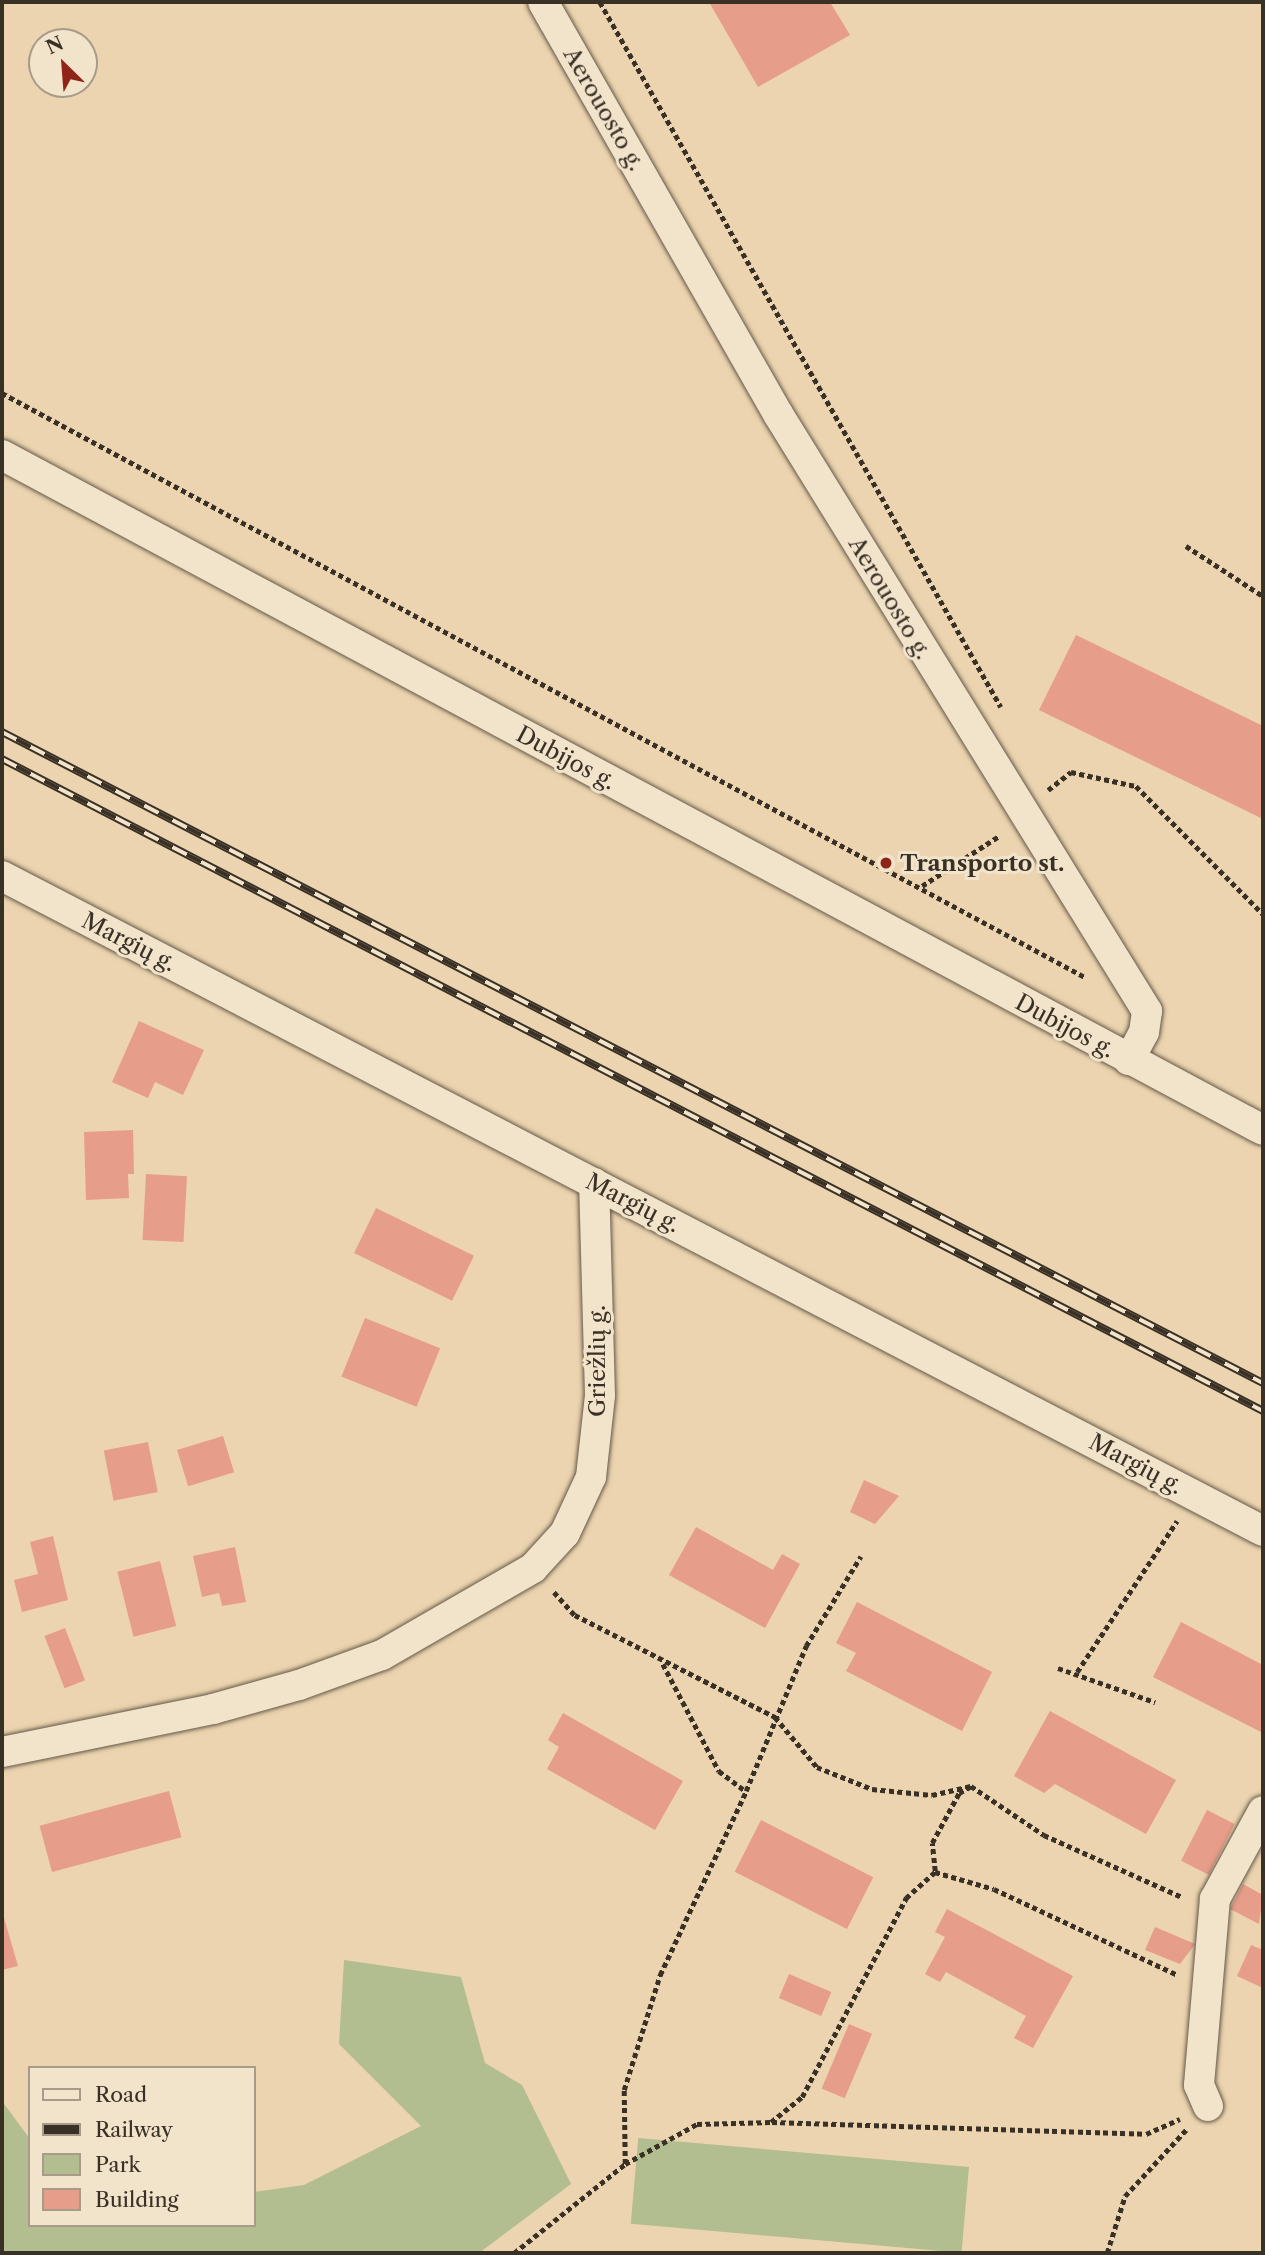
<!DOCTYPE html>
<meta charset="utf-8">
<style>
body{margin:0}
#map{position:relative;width:1265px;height:2255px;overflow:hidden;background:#ebd4af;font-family:"Libre Caslon Text",serif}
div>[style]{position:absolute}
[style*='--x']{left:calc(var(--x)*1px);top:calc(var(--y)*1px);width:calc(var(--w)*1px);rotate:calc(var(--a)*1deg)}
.green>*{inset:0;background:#b2be8f;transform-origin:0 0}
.building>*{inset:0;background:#e69d8a;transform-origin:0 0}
.path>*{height:4.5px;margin-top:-2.25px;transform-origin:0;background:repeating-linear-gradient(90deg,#393026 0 5px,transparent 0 8.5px)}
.roads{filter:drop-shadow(0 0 2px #665948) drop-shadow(0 0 2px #665948)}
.street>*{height:30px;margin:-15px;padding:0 15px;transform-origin:15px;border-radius:15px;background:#f2e3cb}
.rail>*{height:8px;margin-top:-4px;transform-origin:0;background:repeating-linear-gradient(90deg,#f2e3cb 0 16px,#393026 0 32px);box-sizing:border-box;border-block:2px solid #393026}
.dots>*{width:19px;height:19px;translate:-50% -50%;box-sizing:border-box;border:4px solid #f2e3cb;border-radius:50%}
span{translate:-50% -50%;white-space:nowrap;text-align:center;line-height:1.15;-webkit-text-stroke:6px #f2e3cb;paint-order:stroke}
.street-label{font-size:23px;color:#393026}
.poi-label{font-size:23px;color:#393026;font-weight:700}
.left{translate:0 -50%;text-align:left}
.frame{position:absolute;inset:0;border:4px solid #393026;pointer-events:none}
.legend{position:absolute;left:28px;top:2066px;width:228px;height:161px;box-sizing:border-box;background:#f2e3cb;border:2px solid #a89b89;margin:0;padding:9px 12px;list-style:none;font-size:21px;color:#393026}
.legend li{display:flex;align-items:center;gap:14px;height:35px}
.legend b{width:35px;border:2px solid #a89b89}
.north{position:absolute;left:28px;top:28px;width:70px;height:70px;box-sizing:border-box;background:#f2e3cb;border:2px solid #a89b89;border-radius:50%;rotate:335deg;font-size:19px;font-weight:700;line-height:28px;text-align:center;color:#393026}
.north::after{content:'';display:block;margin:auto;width:24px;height:32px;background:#8f2418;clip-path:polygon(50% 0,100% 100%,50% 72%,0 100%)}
</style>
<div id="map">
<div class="green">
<i style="clip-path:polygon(344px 1960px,461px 1977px,485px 2063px,522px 2085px,571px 2184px,479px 2253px,2px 2253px,2px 2101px,30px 2139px,30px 2225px,254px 2225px,254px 2192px,304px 2185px,421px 2126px,339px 2044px)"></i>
<i style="left:969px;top:2167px;width:86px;height:332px;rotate:95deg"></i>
</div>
<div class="building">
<i style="clip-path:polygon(709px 2px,830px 2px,850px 35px,758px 87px)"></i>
<i style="clip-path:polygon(1076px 635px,1263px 726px,1263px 819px,1039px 710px)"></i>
<i style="clip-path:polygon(139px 1021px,204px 1050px,183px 1095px,155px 1082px,148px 1098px,112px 1082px)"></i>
<i style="clip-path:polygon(133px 1130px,134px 1174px,128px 1174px,129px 1198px,86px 1200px,84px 1132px)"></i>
<i style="left:146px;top:1174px;width:41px;height:66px;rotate:3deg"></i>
<i style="left:376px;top:1208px;width:109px;height:50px;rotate:26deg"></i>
<i style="left:365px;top:1318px;width:81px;height:63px;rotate:22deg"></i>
<i style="left:223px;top:1436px;width:38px;height:48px;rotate:73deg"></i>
<i style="left:148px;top:1442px;width:51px;height:45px;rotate:79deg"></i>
<i style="clip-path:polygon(864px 1480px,899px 1496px,875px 1524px,850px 1512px)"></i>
<i style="clip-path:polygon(696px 1527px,773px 1570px,782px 1554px,800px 1564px,765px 1628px,669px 1575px)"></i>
<i style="clip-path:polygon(53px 1536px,68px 1600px,22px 1612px,14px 1580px,38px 1574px,30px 1542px)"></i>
<i style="clip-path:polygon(235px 1547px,246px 1602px,222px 1606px,219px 1593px,202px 1597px,193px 1556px)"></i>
<i style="left:160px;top:1561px;width:67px;height:44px;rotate:76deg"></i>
<i style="clip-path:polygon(857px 1602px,992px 1672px,962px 1731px,846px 1671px,856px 1653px,836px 1643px)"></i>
<i style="clip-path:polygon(1181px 1622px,1263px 1665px,1261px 1732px,1153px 1677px)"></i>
<i style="left:65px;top:1628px;width:56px;height:22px;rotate:69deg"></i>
<i style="clip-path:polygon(1050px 1711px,1176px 1780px,1146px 1834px,1055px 1784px,1044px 1793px,1014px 1776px)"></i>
<i style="clip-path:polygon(563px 1713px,683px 1781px,655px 1830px,547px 1769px,559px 1747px,548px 1740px)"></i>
<i style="left:169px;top:1791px;width:48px;height:134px;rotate:75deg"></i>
<i style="left:1207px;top:1810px;width:31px;height:57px;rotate:27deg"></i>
<i style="left:761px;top:1820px;width:126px;height:58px;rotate:27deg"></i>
<i style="clip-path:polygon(1243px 1884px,1263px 1895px,1259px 1924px,1230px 1909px)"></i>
<i style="clip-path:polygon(947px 1909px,1073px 1976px,1033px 2048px,1014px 2038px,1026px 2016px,946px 1972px,940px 1982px,925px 1974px,945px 1937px,935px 1932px)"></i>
<i style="clip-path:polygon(2px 1911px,18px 1966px,2px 1970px)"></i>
<i style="clip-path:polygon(1155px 1927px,1195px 1944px,1180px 1964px,1145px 1950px)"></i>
<i style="clip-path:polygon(1251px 1945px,1263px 1950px,1263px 1988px,1237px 1976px)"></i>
<i style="left:789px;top:1974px;width:46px;height:26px;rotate:23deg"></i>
<i style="left:849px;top:2024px;width:25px;height:70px;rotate:23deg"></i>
</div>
<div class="path">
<i style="--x:600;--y:2;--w:811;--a:60.37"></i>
<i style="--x:2;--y:393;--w:1230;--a:28.34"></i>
<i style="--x:1186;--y:546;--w:92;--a:33"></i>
<i style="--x:1048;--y:790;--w:29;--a:-38"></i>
<i style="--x:1071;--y:772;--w:66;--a:12.2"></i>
<i style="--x:1136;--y:786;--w:180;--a:45.2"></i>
<i style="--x:922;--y:886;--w:92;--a:-33"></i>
<i style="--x:554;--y:1592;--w:31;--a:48"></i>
<i style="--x:575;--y:1615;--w:225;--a:27"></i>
<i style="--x:775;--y:1717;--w:65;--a:50"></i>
<i style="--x:817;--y:1767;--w:59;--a:21.8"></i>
<i style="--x:872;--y:1789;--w:60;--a:5.7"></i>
<i style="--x:932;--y:1795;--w:40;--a:-13"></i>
<i style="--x:663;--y:1664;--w:121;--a:62.4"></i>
<i style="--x:719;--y:1771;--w:34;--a:37"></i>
<i style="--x:1058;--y:1668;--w:103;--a:19.3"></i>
<i style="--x:1077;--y:1672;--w:181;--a:-56.5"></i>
<i style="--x:935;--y:1871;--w:28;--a:-96"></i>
<i style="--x:932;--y:1843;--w:57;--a:-61.6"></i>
<i style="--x:959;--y:1793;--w:14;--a:-30"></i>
<i style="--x:971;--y:1786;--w:88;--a:33.9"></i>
<i style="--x:1044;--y:1835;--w:151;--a:24.2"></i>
<i style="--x:772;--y:2122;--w:374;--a:1.8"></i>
<i style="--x:1146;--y:2134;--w:37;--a:-24"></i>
<i style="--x:625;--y:2164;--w:74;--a:-90.8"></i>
<i style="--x:624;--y:2090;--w:121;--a:-72.6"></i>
<i style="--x:660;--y:1975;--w:203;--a:-64.9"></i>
<i style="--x:746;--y:1791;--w:157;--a:-67.5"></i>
<i style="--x:806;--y:1646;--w:105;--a:-58.6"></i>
<i style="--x:514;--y:2253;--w:142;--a:-38.7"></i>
<i style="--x:625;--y:2164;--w:82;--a:-29.1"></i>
<i style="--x:697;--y:2124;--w:74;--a:-1.5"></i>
<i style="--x:771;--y:2122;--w:40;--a:-39"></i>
<i style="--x:802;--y:2097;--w:225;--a:-62.4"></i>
<i style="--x:906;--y:1898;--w:39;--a:-42"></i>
<i style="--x:935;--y:1872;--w:61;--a:16.1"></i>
<i style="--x:994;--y:1889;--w:203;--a:25.1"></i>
<i style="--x:1107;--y:2253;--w:60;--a:-72.5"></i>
<i style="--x:1125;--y:2196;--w:90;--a:-47.3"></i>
</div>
<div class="roads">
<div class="street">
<i style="--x:543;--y:2;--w:474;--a:60.3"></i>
<i style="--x:778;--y:414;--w:702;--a:58.28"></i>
<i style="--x:1147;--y:1011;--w:21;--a:98"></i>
<i style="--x:1144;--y:1032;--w:32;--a:118"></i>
<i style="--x:2;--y:455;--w:1430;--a:28.16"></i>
<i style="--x:2;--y:876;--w:1421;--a:27.45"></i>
<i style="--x:2;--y:1752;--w:215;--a:-11.5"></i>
<i style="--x:213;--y:1709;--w:89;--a:-15.6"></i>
<i style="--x:299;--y:1685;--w:88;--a:-19.9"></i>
<i style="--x:382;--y:1655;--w:174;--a:-29.9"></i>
<i style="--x:533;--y:1568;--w:47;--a:-47.6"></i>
<i style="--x:565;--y:1533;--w:62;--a:-65.1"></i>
<i style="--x:591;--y:1477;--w:82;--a:-83.7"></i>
<i style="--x:600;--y:1395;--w:212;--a:-91.6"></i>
<i style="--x:1208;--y:2106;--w:23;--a:-113"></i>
<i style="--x:1199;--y:2085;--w:187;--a:-85.1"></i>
<i style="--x:1215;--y:1899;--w:100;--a:-61.4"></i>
</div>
</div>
<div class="rail">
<i style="--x:2;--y:732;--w:1419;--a:27.31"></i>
<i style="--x:2;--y:759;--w:1420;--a:27.34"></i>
</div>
<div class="dots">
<i style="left:886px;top:863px;background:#8f2418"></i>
</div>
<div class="street-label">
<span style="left:604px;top:109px;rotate:60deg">Aerouosto g.</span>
<span style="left:890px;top:598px;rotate:59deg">Aerouosto g.</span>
<span style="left:566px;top:758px;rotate:28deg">Dubijos g.</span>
<span style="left:129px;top:942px;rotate:27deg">Margių g.</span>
<span style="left:1065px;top:1026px;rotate:28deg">Dubijos g.</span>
<span style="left:633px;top:1203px;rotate:27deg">Margių g.</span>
<span style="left:597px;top:1361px;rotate:-90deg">Griežlių g.</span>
<span style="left:1136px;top:1464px;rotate:28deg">Margių g.</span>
</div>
<div class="poi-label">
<span class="left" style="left:900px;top:863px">Transporto st.</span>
</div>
<div class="frame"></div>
<ul class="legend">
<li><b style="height:9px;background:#f2e3cb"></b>Road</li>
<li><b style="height:9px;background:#393026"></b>Railway</li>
<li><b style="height:19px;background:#b2be8f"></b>Park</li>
<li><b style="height:19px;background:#e69d8a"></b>Building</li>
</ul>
<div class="north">N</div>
</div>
